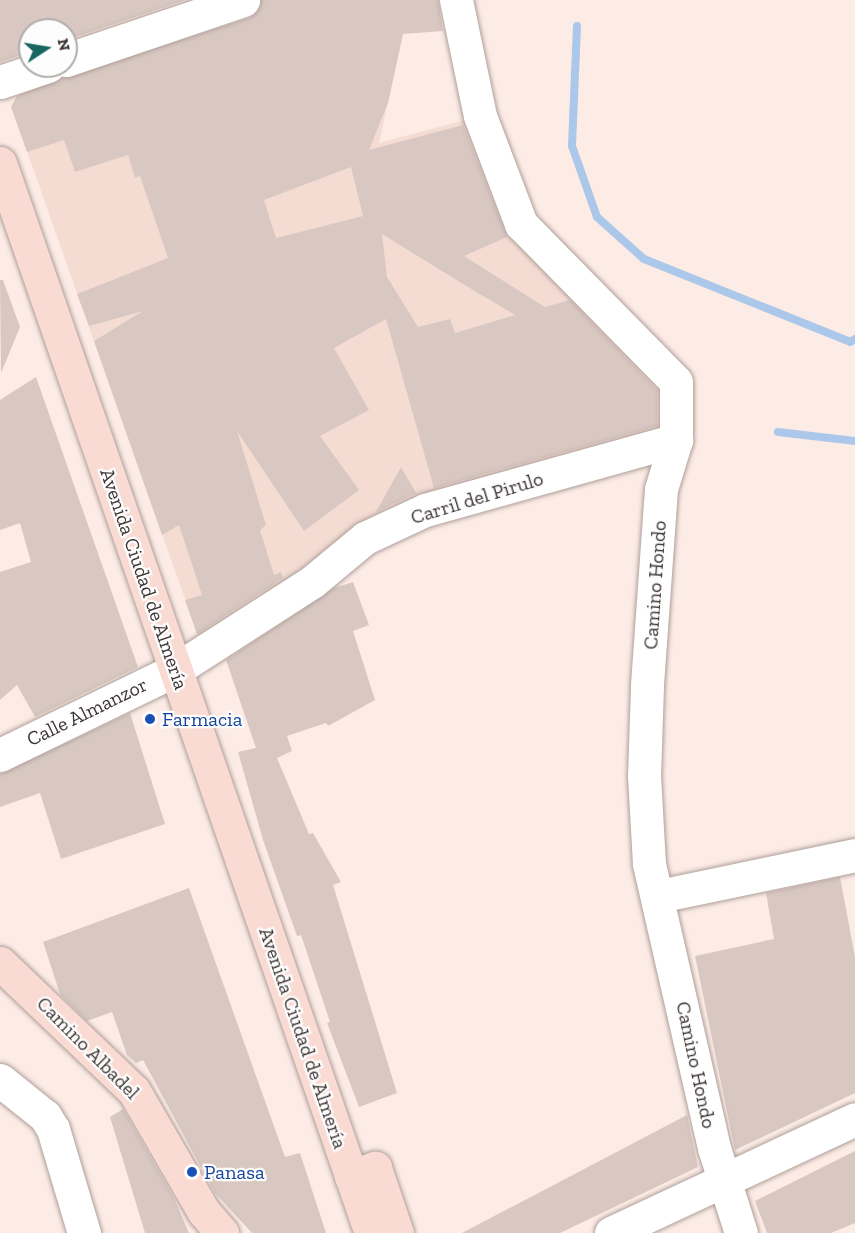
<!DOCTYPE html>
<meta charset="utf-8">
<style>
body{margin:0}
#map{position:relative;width:855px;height:1233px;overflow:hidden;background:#fdece6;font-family:"Zilla Slab",serif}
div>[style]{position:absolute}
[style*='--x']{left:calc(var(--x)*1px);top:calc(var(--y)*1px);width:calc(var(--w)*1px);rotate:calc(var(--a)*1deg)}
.built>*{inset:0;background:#f4dcd3}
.stream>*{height:8px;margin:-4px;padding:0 4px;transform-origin:4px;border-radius:4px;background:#abc7e9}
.building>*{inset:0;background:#d9c8c2}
.roads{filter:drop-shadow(0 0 2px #ae9f99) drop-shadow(0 0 2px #ae9f99)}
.minor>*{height:33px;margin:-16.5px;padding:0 16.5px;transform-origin:16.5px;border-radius:16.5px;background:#fff}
.major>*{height:33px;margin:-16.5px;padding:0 16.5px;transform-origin:16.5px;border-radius:16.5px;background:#fadbd4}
.dots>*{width:16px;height:16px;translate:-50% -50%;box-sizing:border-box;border:3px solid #fdfdfd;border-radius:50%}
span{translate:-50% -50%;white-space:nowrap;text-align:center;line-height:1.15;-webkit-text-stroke:4.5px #fdfdfd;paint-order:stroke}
.street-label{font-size:20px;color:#3b3432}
.transit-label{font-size:20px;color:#164399}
.left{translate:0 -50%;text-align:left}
.north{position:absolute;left:18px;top:18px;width:60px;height:60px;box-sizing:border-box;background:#fdfdfd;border:2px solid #afadac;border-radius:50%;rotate:78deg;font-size:16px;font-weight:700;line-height:24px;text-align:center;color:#3b3432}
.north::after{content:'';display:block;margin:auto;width:21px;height:27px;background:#186562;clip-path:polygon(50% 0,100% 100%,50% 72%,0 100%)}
</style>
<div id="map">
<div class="built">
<i style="clip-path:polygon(407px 16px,379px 143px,480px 116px,521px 224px,676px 382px,676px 440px,425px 510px,203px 650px,24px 143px)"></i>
</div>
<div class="stream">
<i style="--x:577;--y:26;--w:120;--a:92.4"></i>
<i style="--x:572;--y:146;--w:75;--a:70.6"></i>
<i style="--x:597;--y:217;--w:63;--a:41.8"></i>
<i style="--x:644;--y:259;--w:222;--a:21.9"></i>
<i style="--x:850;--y:342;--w:6;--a:-31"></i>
<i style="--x:778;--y:432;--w:78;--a:6.7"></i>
</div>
<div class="building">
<i style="clip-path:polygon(0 0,185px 0,66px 40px,66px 30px,30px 30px,30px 52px,0 62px)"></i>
<i style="clip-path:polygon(evenodd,261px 0,438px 0,443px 31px,403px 34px,388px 103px,369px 150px,463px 125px,507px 237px,464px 256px,545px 307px,570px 300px,657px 390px,657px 426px,434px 488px,386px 319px,334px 348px,369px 410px,320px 436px,359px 490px,304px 531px,237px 431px,266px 525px,260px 530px,274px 575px,281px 572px,283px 578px,197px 634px,185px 600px,202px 595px,179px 525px,162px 535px,94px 341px,143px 311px,89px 326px,77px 294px,168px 258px,140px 176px,135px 178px,128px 155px,75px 172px,64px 140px,27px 152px,11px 107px,17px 96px,62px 78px,249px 18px,257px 12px,261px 0,351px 167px,363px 216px,276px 238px,264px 200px,351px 167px,261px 0,382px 234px,458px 281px,515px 315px,455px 333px,450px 319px,418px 327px,387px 277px,382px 234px)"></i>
<i style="clip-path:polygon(0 280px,3px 280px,20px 327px,1px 373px)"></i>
<i style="clip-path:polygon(36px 377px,138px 667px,35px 717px,17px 685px,0 700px,0 572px,31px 562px,20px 523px,0 530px,0 400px)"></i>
<i style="clip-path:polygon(401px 467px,416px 493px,376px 512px)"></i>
<i style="clip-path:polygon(353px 582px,369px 625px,353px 631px,375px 700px,328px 726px,326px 723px,287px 736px,292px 751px,277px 758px,309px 834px,313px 833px,341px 882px,333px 885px,397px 1093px,359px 1107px,327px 1023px,330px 1022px,301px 935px,297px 936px,263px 840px,238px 752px,256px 748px,226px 660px,334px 588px)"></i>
<i style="clip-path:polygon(130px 713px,165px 824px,61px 859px,40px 793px,0 807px,0 774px)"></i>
<i style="clip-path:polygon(840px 877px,855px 957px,855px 1093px,735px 1150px,695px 956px,774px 939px,766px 893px)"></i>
<i style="clip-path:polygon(189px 888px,285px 1157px,300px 1153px,326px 1233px,252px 1233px,215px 1193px,143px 1060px,136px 1063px,127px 1055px,112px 1012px,87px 1021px,60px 994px,43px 942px)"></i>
<i style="clip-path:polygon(123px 1109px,173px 1196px,189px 1233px,145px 1233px,110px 1117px)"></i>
<i style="clip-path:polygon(687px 1115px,698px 1167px,560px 1233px,462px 1233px)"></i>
<i style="clip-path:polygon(855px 1151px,855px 1223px,831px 1233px,767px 1233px,755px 1201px)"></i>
</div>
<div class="roads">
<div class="minor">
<i style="--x:456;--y:0;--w:118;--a:78.3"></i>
<i style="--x:480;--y:116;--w:116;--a:69.2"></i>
<i style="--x:521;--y:224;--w:221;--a:45.5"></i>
<i style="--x:676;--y:382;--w:58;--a:90"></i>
<i style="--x:676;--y:440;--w:51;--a:107"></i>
<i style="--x:661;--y:489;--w:197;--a:94.1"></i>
<i style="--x:647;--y:686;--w:89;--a:91.9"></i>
<i style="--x:644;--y:775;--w:89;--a:86.8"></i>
<i style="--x:649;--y:864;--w:291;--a:77.1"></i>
<i style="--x:714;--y:1148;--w:89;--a:72.4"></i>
<i style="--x:66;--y:60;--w:187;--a:-18.7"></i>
<i style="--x:0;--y:82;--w:51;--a:-18.4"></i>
<i style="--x:0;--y:755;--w:195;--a:-25.9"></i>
<i style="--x:175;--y:670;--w:163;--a:-32.7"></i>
<i style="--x:312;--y:582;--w:69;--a:-39.7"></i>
<i style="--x:365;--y:538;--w:66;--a:-25"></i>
<i style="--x:425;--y:510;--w:261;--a:-15.6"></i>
<i style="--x:659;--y:896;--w:200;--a:-11.8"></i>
<i style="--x:0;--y:1080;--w:58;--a:38.7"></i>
<i style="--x:45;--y:1116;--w:15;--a:58"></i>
<i style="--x:53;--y:1129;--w:109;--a:73.4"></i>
<i style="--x:611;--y:1233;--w:269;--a:-25"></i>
</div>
<div class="major">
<i style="--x:0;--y:163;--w:1132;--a:70.88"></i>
<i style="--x:0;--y:963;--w:185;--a:43.7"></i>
<i style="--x:134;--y:1091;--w:140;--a:60"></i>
<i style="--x:204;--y:1212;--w:28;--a:49"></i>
<i style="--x:351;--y:1177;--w:26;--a:-21"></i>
<i style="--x:375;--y:1168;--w:69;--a:71.3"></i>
</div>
</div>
<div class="dots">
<i style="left:150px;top:719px;background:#1a4fb4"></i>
<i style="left:192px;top:1172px;background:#1a4fb4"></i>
</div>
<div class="street-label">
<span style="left:477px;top:498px;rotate:-17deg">Carril del Pirulo</span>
<span style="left:144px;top:579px;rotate:71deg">Avenida Ciudad de Almería</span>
<span style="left:655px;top:585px;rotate:-86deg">Camino Hondo</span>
<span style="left:87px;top:712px;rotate:-26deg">Calle Almanzor</span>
<span style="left:303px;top:1038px;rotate:71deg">Avenida Ciudad de Almería</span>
<span style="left:88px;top:1048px;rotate:45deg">Camino Albadel</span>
<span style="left:696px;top:1065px;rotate:78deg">Camino Hondo</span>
</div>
<div class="transit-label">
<span class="left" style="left:162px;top:719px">Farmacia</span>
<span class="left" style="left:204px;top:1172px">Panasa</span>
</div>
<div class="north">N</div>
</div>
